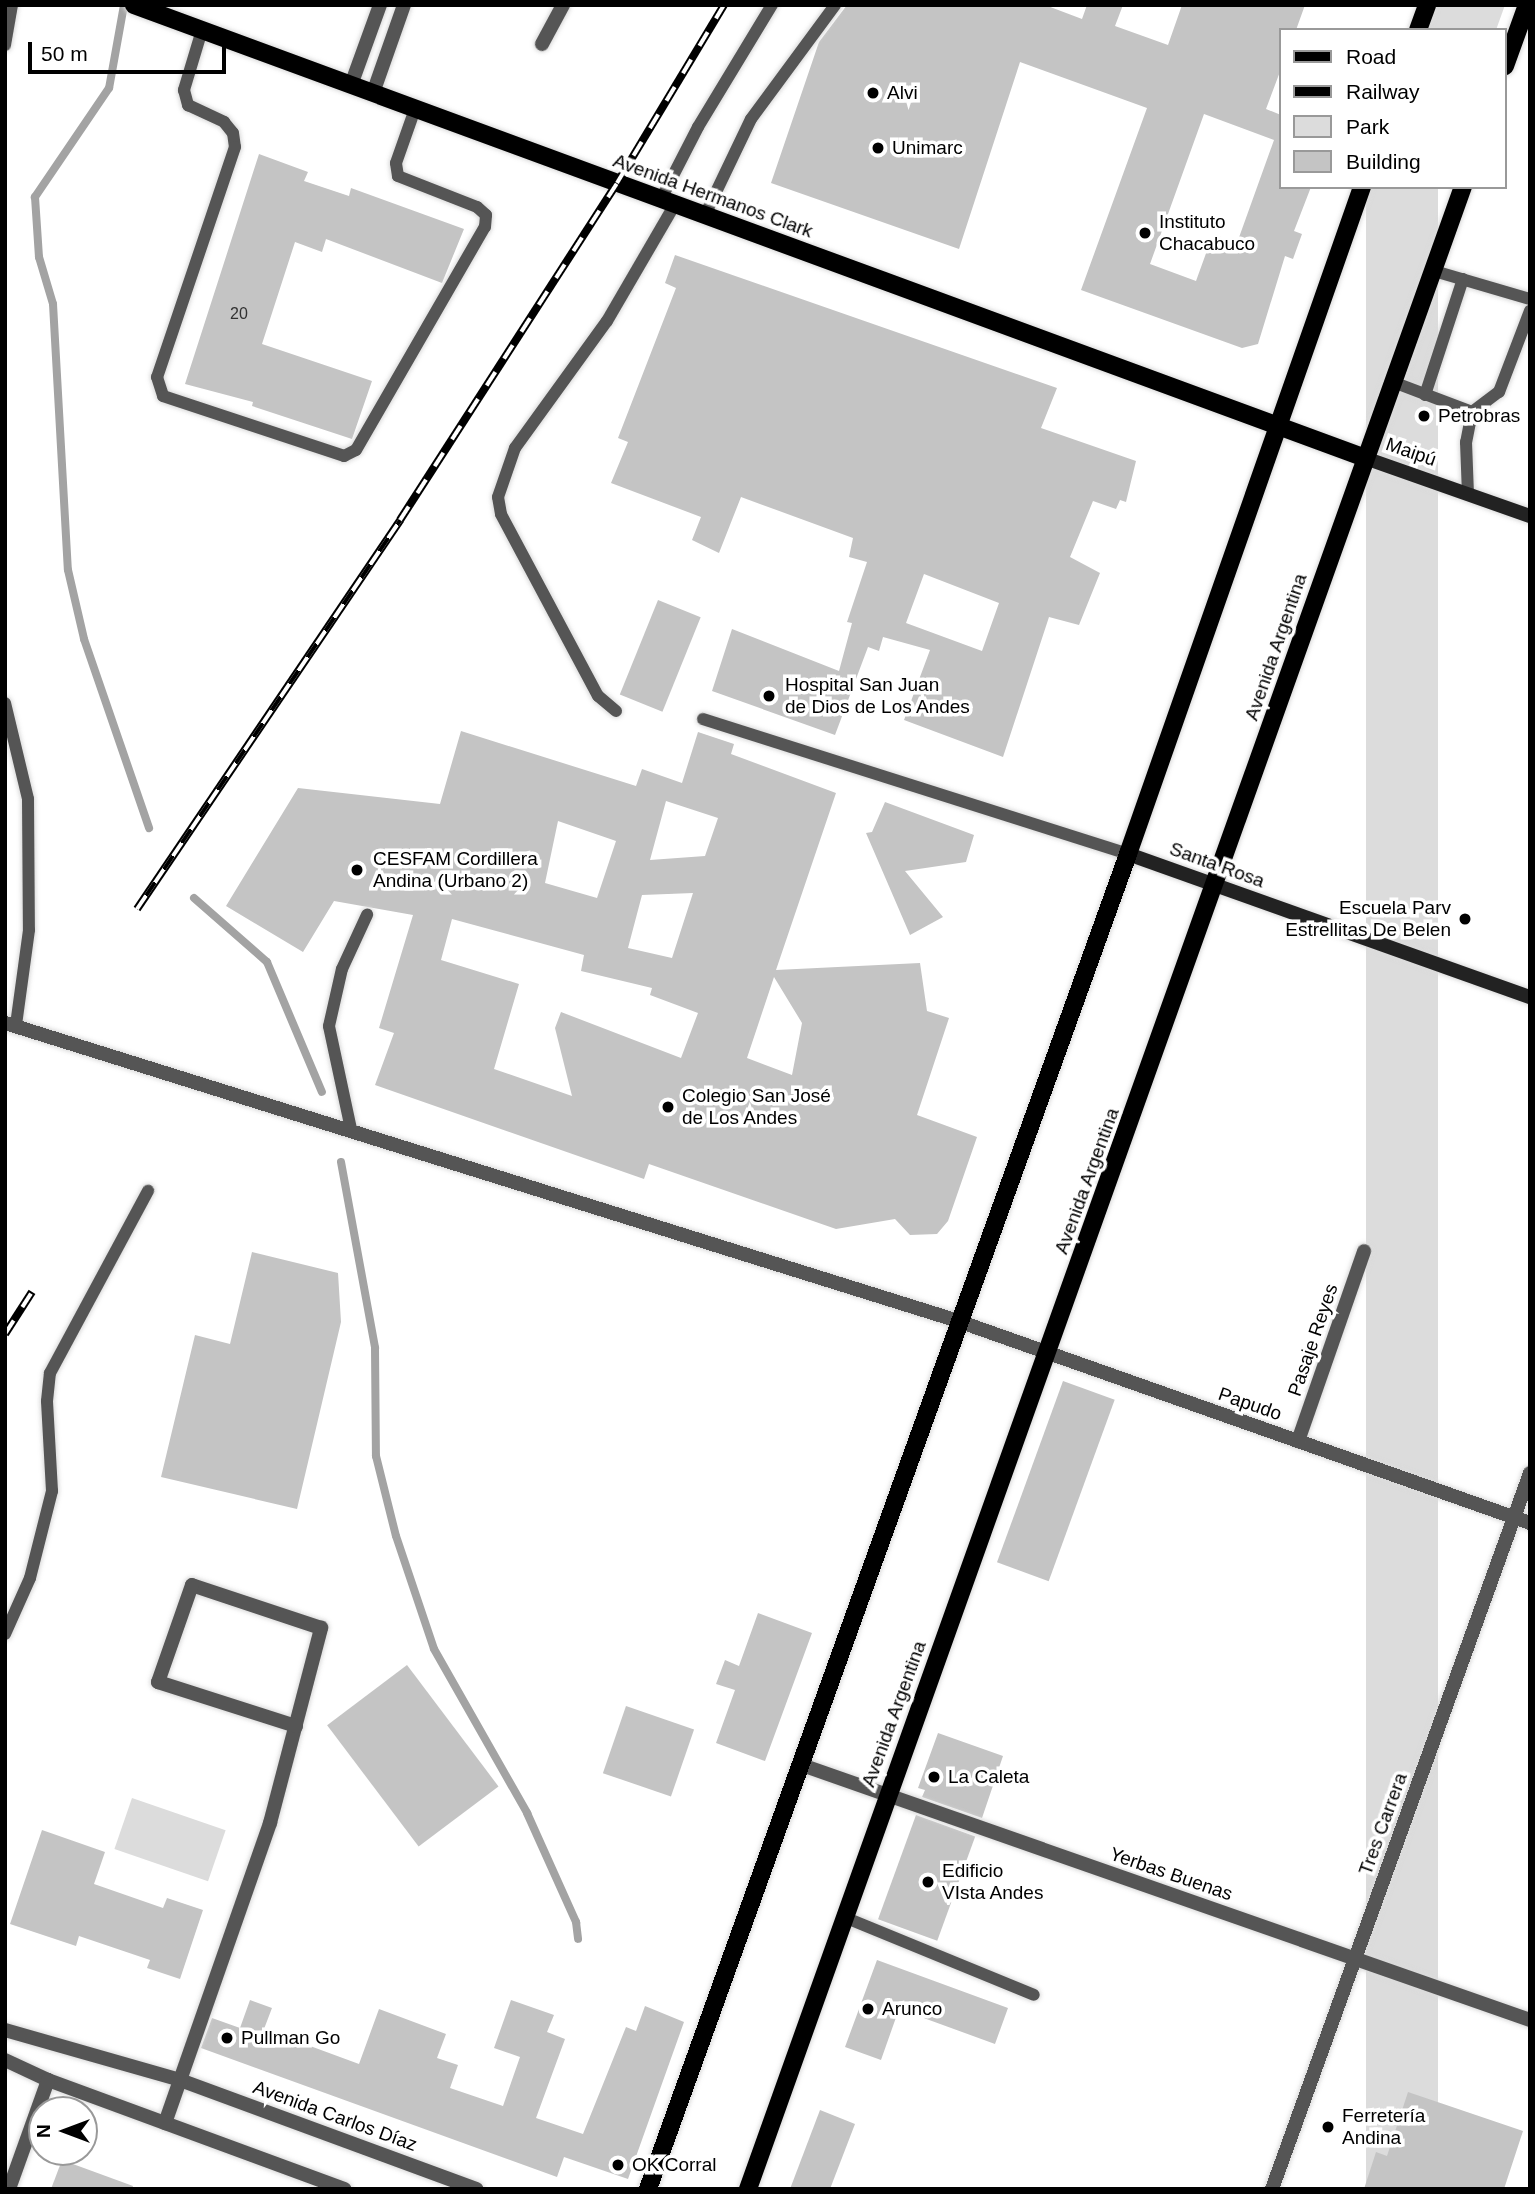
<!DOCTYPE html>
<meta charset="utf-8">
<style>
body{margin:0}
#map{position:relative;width:1535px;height:2194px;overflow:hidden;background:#fff;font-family:Arial,sans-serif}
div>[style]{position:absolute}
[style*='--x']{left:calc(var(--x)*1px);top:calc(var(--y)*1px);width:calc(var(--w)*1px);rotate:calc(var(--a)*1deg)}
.green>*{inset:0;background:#dcdcdc;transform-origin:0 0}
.stream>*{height:8px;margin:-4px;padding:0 4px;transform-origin:4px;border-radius:4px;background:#a3a3a3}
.building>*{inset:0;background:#c4c4c4;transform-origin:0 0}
.roads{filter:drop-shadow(0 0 2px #dbdbdb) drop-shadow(0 0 2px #dbdbdb)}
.lane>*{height:12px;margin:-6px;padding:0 6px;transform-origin:6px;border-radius:6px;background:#555}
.street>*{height:14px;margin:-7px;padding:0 7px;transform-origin:7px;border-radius:7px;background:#555}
.secondary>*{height:14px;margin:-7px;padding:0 7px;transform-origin:7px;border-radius:7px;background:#222}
.primary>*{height:18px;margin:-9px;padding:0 9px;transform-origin:9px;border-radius:9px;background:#000}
.rail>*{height:8px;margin-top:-4px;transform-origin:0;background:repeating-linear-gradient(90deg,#fff 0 16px,#000 0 32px);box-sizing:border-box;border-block:2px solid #000}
.dots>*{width:19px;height:19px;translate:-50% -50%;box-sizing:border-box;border:4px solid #fff;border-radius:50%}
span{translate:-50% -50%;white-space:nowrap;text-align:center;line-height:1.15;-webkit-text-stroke:7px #fff;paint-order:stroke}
.number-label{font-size:16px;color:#313131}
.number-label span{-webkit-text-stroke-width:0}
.poi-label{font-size:19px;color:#000}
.left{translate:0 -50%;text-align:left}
.right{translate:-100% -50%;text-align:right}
.street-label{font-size:19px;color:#000}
.frame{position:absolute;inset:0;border:7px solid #000;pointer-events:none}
.legend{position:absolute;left:1279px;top:28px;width:228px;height:161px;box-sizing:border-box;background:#fff;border:2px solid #999;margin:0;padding:9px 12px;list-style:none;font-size:21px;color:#000}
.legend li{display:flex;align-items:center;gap:14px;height:35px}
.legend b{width:35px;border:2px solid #999}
.north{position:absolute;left:28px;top:2096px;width:70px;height:70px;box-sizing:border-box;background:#fff;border:2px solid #999;border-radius:50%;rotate:270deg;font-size:19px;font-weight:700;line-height:28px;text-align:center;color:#000}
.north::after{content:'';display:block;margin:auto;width:24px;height:32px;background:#000;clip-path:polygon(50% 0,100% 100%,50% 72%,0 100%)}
.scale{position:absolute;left:28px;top:42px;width:198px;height:32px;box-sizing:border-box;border:4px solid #000;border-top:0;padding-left:9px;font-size:21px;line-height:24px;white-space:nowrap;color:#000;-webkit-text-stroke:5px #fff;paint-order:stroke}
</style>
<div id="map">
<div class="green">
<i style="clip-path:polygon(1430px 5px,1505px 5px,1496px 30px,1421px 30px)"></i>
<i style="left:1366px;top:187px;width:72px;height:2121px"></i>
<i style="left:132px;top:1798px;width:99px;height:54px;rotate:19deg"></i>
</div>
<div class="stream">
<i style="--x:124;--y:5;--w:84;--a:100.2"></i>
<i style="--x:109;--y:88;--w:132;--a:124.2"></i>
<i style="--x:35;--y:197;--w:60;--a:86.2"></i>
<i style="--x:39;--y:257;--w:49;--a:73.4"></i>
<i style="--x:53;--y:304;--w:266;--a:86.8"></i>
<i style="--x:68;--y:570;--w:71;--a:76.9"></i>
<i style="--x:84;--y:639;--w:200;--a:71"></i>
<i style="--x:194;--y:898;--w:97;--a:41.2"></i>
<i style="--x:267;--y:962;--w:141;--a:67.1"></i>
<i style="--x:341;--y:1162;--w:189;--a:79.6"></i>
<i style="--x:375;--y:1348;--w:108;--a:89.5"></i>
<i style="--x:376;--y:1456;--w:82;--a:76"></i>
<i style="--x:396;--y:1536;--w:119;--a:71.4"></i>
<i style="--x:434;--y:1649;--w:189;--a:60.4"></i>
<i style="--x:527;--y:1813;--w:120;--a:65.8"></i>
<i style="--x:576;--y:1922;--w:17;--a:83"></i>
</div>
<div class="building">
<i style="clip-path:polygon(evenodd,847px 5px,1045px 5px,1082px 19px,1087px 5px,1123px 5px,1115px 26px,1168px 45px,1182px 5px,1305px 5px,1296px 30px,1281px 30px,1281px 69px,1266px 109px,1281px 115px,1281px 187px,1311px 187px,1294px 231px,1302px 234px,1293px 259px,1285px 256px,1258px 344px,1242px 348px,1081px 290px,1147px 108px,1020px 62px,959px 249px,771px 183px,819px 42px,847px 5px,1204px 114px,1274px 140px,1237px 243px,1213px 234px,1196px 281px,1150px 264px,1204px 114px)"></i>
<i style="clip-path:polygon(259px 154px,308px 172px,304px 181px,349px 196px,351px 188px,464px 229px,442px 283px,326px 239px,322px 252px,295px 242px,262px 344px,372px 381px,352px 439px,252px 406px,253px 402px,185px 384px)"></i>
<i style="clip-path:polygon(evenodd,675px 255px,1057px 388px,1041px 428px,1136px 461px,1126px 502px,1120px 500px,1116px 509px,1093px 501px,1070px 557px,1100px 573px,1079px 625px,1049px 617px,1003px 757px,904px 720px,930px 650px,883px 637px,879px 651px,868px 647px,835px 735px,712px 691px,732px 629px,839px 671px,852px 623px,847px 622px,867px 562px,849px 557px,853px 538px,741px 497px,719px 553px,692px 540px,701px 517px,611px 483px,628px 442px,618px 438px,676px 288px,665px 283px,675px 255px,924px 574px,999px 603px,982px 651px,906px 623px,924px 574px)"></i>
<i style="left:658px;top:600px;width:46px;height:102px;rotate:22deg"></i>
<i style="clip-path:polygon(evenodd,461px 731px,636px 786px,642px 769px,682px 783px,698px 732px,734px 744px,731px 754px,836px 793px,776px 970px,920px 963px,927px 1011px,949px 1018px,917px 1115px,977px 1137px,948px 1221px,937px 1234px,910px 1235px,895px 1219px,836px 1229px,649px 1164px,644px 1179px,375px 1085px,394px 1033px,379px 1028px,413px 915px,334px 901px,303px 952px,226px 906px,298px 788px,440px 804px,461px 731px,666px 801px,718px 818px,705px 856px,650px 860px,666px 801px,461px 731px,558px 821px,616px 841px,597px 898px,545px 883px,558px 821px,461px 731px,693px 893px,672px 958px,628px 948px,642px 895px,693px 893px,461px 731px,452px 919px,584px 955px,581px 971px,652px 988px,650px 995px,698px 1013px,681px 1058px,561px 1012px,555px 1028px,572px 1096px,494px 1069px,519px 984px,441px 960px,452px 919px,461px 731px,774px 977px,802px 1023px,792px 1075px,747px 1058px,774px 977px)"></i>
<i style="clip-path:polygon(885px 802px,974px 835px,966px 862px,905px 871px,943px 917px,910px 935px,866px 833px,872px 832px)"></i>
<i style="clip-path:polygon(252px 1252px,338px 1273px,341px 1322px,297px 1509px,161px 1477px,195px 1335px,230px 1344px)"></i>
<i style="left:1063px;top:1381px;width:55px;height:193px;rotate:20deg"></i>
<i style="clip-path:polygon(758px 1613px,812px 1633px,765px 1761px,716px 1743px,735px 1690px,716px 1684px,725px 1660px,739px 1666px)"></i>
<i style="left:407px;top:1665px;width:152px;height:100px;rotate:53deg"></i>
<i style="left:626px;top:1706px;width:72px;height:71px;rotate:19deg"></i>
<i style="clip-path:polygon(938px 1733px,1003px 1756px,982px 1818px,922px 1797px,925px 1790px,918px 1788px)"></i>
<i style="left:916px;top:1815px;width:63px;height:111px;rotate:20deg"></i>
<i style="clip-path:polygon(42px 1830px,105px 1852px,94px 1884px,163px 1908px,167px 1898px,203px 1910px,180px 1979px,147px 1968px,150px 1960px,79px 1936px,76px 1946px,10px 1924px)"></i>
<i style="clip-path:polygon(877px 1960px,1008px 2008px,995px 2044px,899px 2009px,881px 2060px,845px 2047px)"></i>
<i style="clip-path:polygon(250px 2000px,272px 2008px,264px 2029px,359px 2064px,379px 2009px,446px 2034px,437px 2058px,458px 2065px,450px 2088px,503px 2106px,520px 2057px,494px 2048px,511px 2000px,554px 2015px,547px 2032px,565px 2039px,536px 2118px,583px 2134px,626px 2027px,636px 2031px,645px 2006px,684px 2022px,628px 2179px,564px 2157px,557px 2177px,201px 2048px,212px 2018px,240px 2028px)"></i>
<i style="clip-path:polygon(1408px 2092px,1523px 2131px,1504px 2189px,1364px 2189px,1376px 2152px,1387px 2156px)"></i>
<i style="clip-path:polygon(820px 2110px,855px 2124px,830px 2189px,790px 2189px)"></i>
<i style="clip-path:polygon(62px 2160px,133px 2186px,132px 2189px,51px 2189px)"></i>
</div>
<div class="roads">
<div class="lane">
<i style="--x:202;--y:30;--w:63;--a:106.7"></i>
<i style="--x:184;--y:90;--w:16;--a:75"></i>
<i style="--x:188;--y:105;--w:40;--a:25"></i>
<i style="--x:224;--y:122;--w:14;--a:51"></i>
<i style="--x:233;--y:133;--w:14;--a:82"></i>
<i style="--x:235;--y:147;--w:243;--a:108.7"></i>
<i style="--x:157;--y:377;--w:20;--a:72"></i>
<i style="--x:163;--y:396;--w:191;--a:18.3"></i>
<i style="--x:344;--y:456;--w:13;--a:-27"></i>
<i style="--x:356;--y:450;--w:258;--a:-60"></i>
<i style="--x:485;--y:227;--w:12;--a:-85"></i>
<i style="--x:486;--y:215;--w:12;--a:-138"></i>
<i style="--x:477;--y:207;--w:85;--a:-158.6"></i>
<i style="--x:398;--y:176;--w:13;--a:-99"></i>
<i style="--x:396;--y:163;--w:57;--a:-70.6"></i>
<i style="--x:5;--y:45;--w:41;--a:-80.1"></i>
<i style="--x:661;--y:199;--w:81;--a:-62.8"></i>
<i style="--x:698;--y:127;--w:143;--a:-58.8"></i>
<i style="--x:705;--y:215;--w:106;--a:-64.4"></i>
<i style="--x:751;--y:119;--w:142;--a:-53.6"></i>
<i style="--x:1434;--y:271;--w:100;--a:16.3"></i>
<i style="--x:1393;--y:382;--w:85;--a:20.8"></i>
<i style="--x:1472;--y:412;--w:31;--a:101"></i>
<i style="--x:1466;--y:442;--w:52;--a:87.8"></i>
<i style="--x:1425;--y:395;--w:122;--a:-71.9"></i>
<i style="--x:1472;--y:412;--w:34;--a:-37"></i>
<i style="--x:1499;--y:392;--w:87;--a:-69.1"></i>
<i style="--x:5;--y:703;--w:99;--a:76.5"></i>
<i style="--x:28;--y:799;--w:131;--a:89.6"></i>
<i style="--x:29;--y:930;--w:96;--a:97.8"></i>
<i style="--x:616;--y:711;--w:23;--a:-140"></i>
<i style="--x:598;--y:696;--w:206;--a:-118.1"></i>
<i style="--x:501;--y:514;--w:17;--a:-100"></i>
<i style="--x:498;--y:497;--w:52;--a:-70.9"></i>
<i style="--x:515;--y:448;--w:157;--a:-54.1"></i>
<i style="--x:607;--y:321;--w:135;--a:-59.8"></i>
<i style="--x:703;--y:719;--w:446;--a:17.6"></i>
<i style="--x:351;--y:1129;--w:105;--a:-102.1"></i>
<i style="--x:329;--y:1026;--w:58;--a:-77.2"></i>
<i style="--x:342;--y:969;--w:60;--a:-65.2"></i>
<i style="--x:5;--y:1634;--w:61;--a:-65.9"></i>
<i style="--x:30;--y:1578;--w:90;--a:-75.8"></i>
<i style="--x:52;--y:1491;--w:90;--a:-93.2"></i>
<i style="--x:47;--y:1401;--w:28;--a:-84"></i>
<i style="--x:50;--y:1373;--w:207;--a:-61.7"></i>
<i style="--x:844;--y:1917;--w:205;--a:22.3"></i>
</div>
<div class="street">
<i style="--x:542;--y:44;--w:44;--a:-61.7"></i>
<i style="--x:351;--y:85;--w:85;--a:-70.1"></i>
<i style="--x:373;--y:93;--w:93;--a:-70.6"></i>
<i style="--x:5;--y:1023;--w:999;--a:17.36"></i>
<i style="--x:958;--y:1321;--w:607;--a:19.45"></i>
<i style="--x:1298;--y:1441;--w:201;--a:-70.8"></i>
<i style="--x:799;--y:1764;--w:775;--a:19.3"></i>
<i style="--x:5;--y:2030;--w:182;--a:15.9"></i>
<i style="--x:180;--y:2080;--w:316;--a:20.2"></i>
<i style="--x:5;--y:2060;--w:47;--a:24.9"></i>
<i style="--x:48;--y:2080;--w:316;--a:20.2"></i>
<i style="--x:165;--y:2123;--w:318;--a:-70.7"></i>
<i style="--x:270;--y:1823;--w:202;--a:-75.3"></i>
<i style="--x:321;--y:1628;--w:136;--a:-161.6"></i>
<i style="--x:192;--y:1585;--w:103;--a:109.3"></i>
<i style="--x:158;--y:1682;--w:145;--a:17.7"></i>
<i style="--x:9;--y:2189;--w:116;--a:-70.3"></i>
<i style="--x:1272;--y:2189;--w:761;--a:-70.18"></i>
</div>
<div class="secondary">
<i style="--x:1365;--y:458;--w:175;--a:19.4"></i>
<i style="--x:1128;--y:854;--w:427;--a:19.6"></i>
</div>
<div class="primary">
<i style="--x:134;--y:5;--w:1312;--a:20.2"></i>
<i style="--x:1418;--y:30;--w:27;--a:-70"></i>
<i style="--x:1505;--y:66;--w:65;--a:-70.2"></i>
<i style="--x:648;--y:2189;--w:1419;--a:-70.22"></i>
<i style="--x:1128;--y:854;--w:707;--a:-70.67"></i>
<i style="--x:748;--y:2189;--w:2126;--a:-70.35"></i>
</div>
</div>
<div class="rail">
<i style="--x:137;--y:909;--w:470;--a:-55.9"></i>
<i style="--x:400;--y:520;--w:401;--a:-57.2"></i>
<i style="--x:617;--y:183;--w:208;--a:-59"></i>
<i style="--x:5;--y:1334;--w:50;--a:-57.3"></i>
</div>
<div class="dots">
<i style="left:873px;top:93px;background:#000"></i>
<i style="left:878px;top:148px;background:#000"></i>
<i style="left:1145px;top:233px;background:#000"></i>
<i style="left:1424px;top:416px;background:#000"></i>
<i style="left:769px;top:696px;background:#000"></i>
<i style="left:357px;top:870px;background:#000"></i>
<i style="left:1465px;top:919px;background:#000"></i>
<i style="left:668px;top:1107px;background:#000"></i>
<i style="left:934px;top:1777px;background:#000"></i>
<i style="left:928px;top:1882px;background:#000"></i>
<i style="left:868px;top:2009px;background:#000"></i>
<i style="left:227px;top:2038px;background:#000"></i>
<i style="left:1328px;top:2127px;background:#000"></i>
<i style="left:618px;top:2165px;background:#000"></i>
</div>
<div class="number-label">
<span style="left:239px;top:314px">20</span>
</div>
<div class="poi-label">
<span class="left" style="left:887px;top:93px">Alvi</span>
<span class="left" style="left:892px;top:148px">Unimarc</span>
<span class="left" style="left:1159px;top:233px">Instituto<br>Chacabuco</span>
<span class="left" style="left:1438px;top:416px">Petrobras</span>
<span class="left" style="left:785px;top:696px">Hospital San Juan<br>de Dios de Los Andes</span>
<span class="left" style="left:373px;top:870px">CESFAM Cordillera<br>Andina (Urbano 2)</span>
<span class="right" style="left:1451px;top:919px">Escuela Parv<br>Estrellitas De Belen</span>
<span class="left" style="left:682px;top:1107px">Colegio San José<br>de Los Andes</span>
<span class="left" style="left:948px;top:1777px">La Caleta</span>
<span class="left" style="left:942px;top:1882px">Edificio<br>VIsta Andes</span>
<span class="left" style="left:882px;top:2009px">Arunco</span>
<span class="left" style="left:241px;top:2038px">Pullman Go</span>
<span class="left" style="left:1342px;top:2127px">Ferretería<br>Andina</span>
<span class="left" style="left:632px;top:2165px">OK Corral</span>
</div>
<div class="street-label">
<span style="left:713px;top:196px;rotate:20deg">Avenida Hermanos Clark</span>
<span style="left:1411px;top:452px;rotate:19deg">Maipú</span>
<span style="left:1276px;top:647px;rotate:-71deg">Avenida Argentina</span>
<span style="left:1217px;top:865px;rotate:20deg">Santa Rosa</span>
<span style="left:1087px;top:1181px;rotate:-70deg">Avenida Argentina</span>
<span style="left:1313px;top:1340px;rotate:-71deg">Pasaje Reyes</span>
<span style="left:1250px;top:1404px;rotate:19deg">Papudo</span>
<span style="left:894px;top:1714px;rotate:-70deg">Avenida Argentina</span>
<span style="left:1383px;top:1824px;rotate:-70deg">Tres Carrera</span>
<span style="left:1171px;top:1874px;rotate:19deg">Yerbas Buenas</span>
<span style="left:335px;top:2116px;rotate:20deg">Avenida Carlos Díaz</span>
</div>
<div class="frame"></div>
<ul class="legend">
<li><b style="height:9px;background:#000"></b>Road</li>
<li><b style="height:9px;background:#000"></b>Railway</li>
<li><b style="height:19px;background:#dcdcdc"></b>Park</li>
<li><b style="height:19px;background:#c4c4c4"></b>Building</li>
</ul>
<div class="north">N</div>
<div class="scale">50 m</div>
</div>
